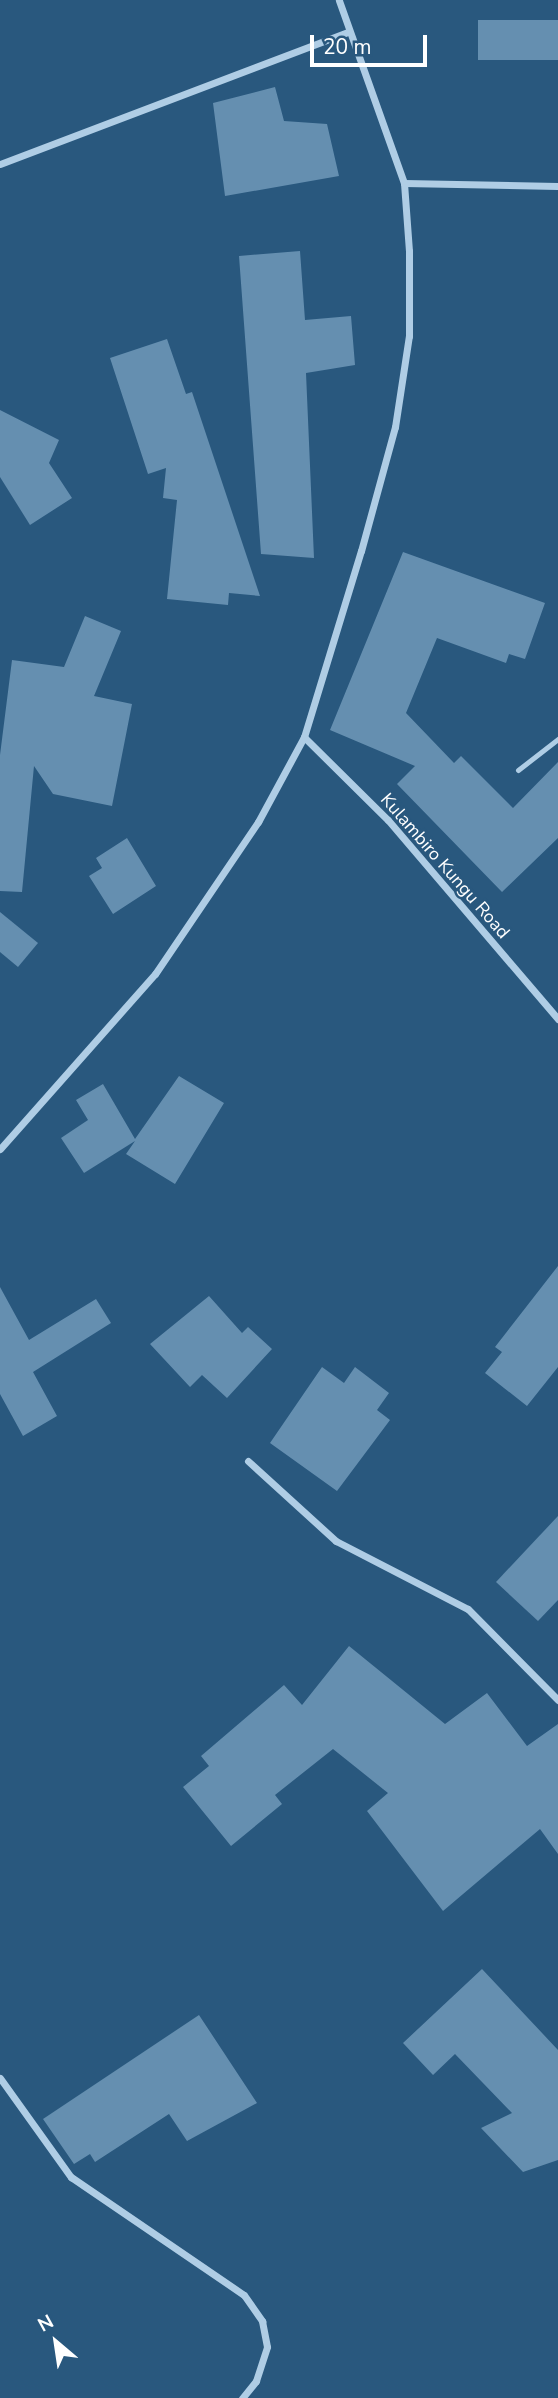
<!DOCTYPE html>
<style>
body{margin:0}
#map{position:relative;width:558px;height:2398px;overflow:hidden;background:#29587e;font-family:"Nunito Sans",sans-serif}
div>[style]{position:absolute}
[style*='--x']{left:calc(var(--x)*1px);top:calc(var(--y)*1px);width:calc(var(--w)*1px);rotate:calc(var(--a)*1deg)}
.building>*{inset:0;background:#658fb0;transform-origin:0 0}
.lane>*{height:5px;margin:-2.5px;padding:0 2.5px;transform-origin:2.5px;border-radius:2.5px;background:#afcde5}
.street>*{height:7px;margin:-3.5px;padding:0 3.5px;transform-origin:3.5px;border-radius:3.5px;background:#afcde5}
span{translate:-50% -50%;white-space:nowrap;text-align:center;line-height:1.15;-webkit-text-stroke:5px #29587e;paint-order:stroke}
.street-label{font-size:18px;color:#fff}
.north{position:absolute;left:21px;top:2307px;width:70px;height:70px;-webkit-text-stroke:5px #29587e;paint-order:stroke;rotate:331deg;font-size:19px;font-weight:700;line-height:28px;text-align:center;color:#fff}
.north::after{content:'';display:block;margin:auto;width:24px;height:32px;background:#fff;clip-path:polygon(50% 0,100% 100%,50% 72%,0 100%)}
.scale{position:absolute;left:310px;top:35px;width:117px;height:32px;box-sizing:border-box;border:4px solid #fff;border-top:0;padding-left:9px;font-size:21px;line-height:24px;white-space:nowrap;color:#fff;-webkit-text-stroke:5px #29587e;paint-order:stroke}
</style>
<div id="map">
<div class="building">
<i style="left:558px;top:20px;width:40px;height:80px;rotate:90deg"></i>
<i style="clip-path:polygon(275px 87px,284px 121px,327px 124px,339px 176px,225px 196px,213px 103px)"></i>
<i style="clip-path:polygon(300px 251px,305px 320px,351px 316px,355px 365px,306px 373px,314px 558px,261px 554px,239px 256px)"></i>
<i style="clip-path:polygon(167px 339px,186px 394px,192px 392px,260px 596px,229px 593px,228px 605px,167px 599px,177px 500px,163px 498px,166px 468px,148px 474px,110px 358px)"></i>
<i style="clip-path:polygon(0 410px,59px 440px,49px 463px,72px 498px,30px 525px,0 477px)"></i>
<i style="clip-path:polygon(403px 552px,545px 603px,525px 659px,509px 654px,506px 663px,437px 638px,406px 713px,454px 763px,461px 756px,513px 808px,558px 762px,558px 838px,502px 892px,397px 784px,415px 766px,330px 730px)"></i>
<i style="clip-path:polygon(85px 616px,121px 631px,94px 696px,132px 704px,112px 806px,53px 794px,34px 766px,22px 892px,0 891px,0 755px,12px 660px,64px 667px)"></i>
<i style="clip-path:polygon(127px 838px,156px 886px,113px 914px,89px 876px,102px 868px,96px 858px)"></i>
<i style="clip-path:polygon(0 912px,38px 943px,18px 967px,0 952px)"></i>
<i style="clip-path:polygon(179px 1076px,224px 1103px,175px 1184px,126px 1154px,135px 1141px,84px 1173px,61px 1138px,88px 1120px,76px 1100px,103px 1084px,135px 1139px)"></i>
<i style="clip-path:polygon(558px 1266px,558px 1367px,527px 1406px,485px 1373px,502px 1352px,495px 1347px)"></i>
<i style="clip-path:polygon(0 1287px,29px 1340px,96px 1299px,111px 1323px,33px 1372px,57px 1416px,23px 1436px,0 1394px)"></i>
<i style="clip-path:polygon(209px 1296px,242px 1333px,248px 1327px,272px 1349px,227px 1398px,202px 1375px,190px 1387px,150px 1344px)"></i>
<i style="clip-path:polygon(322px 1367px,344px 1383px,355px 1367px,389px 1393px,377px 1410px,390px 1420px,337px 1491px,270px 1443px)"></i>
<i style="clip-path:polygon(558px 1516px,558px 1600px,538px 1621px,496px 1582px)"></i>
<i style="clip-path:polygon(349px 1646px,445px 1724px,487px 1693px,527px 1746px,558px 1724px,558px 1854px,540px 1829px,443px 1911px,367px 1811px,388px 1793px,333px 1749px,275px 1795px,282px 1804px,231px 1846px,183px 1787px,209px 1766px,201px 1756px,284px 1685px,302px 1705px)"></i>
<i style="clip-path:polygon(482px 1969px,558px 2050px,558px 2160px,523px 2172px,481px 2128px,512px 2113px,455px 2054px,433px 2075px,403px 2043px)"></i>
<i style="clip-path:polygon(199px 2015px,257px 2103px,187px 2141px,169px 2114px,95px 2162px,90px 2154px,74px 2164px,43px 2119px)"></i>
</div>
<div class="lane">
<i style="--x:518;--y:770;--w:51;--a:-37.8"></i>
</div>
<div class="street">
<i style="--x:0;--y:164;--w:372;--a:-20.8"></i>
<i style="--x:404;--y:183;--w:154;--a:1.1"></i>
<i style="--x:304;--y:737;--w:118;--a:44.7"></i>
<i style="--x:388;--y:820;--w:262;--a:49.5"></i>
<i style="--x:0;--y:1149;--w:234;--a:-48.5"></i>
<i style="--x:155;--y:974;--w:184;--a:-55.9"></i>
<i style="--x:258;--y:822;--w:97;--a:-61.6"></i>
<i style="--x:304;--y:737;--w:195;--a:-73"></i>
<i style="--x:361;--y:551;--w:129;--a:-74.7"></i>
<i style="--x:395;--y:427;--w:92;--a:-81.3"></i>
<i style="--x:409;--y:336;--w:85;--a:-90"></i>
<i style="--x:409;--y:251;--w:68;--a:-94.2"></i>
<i style="--x:404;--y:183;--w:194;--a:-109.6"></i>
<i style="--x:248;--y:1461;--w:119;--a:42.3"></i>
<i style="--x:336;--y:1541;--w:148;--a:27.3"></i>
<i style="--x:468;--y:1609;--w:128;--a:45.3"></i>
<i style="--x:0;--y:2078;--w:122;--a:54.4"></i>
<i style="--x:71;--y:2177;--w:209;--a:34.3"></i>
<i style="--x:244;--y:2295;--w:32;--a:55"></i>
<i style="--x:262;--y:2321;--w:26;--a:79"></i>
<i style="--x:267;--y:2347;--w:36;--a:108"></i>
<i style="--x:256;--y:2381;--w:22;--a:129"></i>
</div>
<div class="street-label">
<span style="left:445px;top:866px;rotate:49deg">Kulambiro Kungu Road</span>
</div>
<div class="north">N</div>
<div class="scale">20 m</div>
</div>
